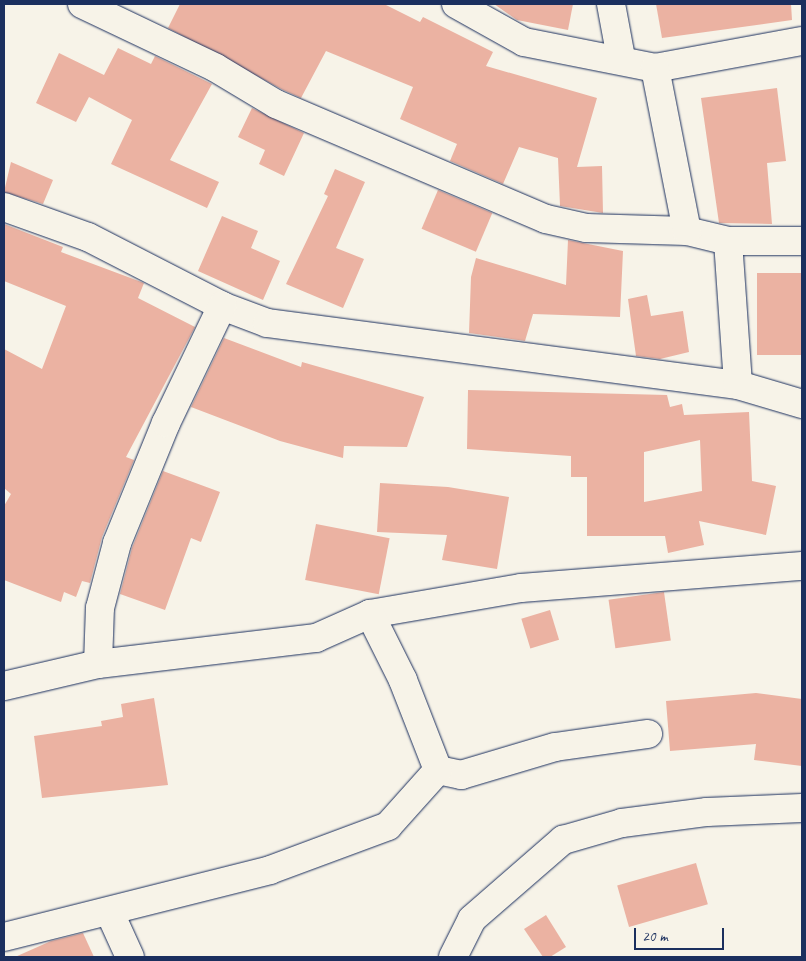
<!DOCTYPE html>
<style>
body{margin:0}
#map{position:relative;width:806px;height:961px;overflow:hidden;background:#f7f3e8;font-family:Caveat,sans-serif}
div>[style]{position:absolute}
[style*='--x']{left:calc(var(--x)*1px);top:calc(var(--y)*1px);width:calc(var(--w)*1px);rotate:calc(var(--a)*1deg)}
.building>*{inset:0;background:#ebb2a2;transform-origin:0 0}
.roads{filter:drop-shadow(0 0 1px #1b2f5e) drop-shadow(0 0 1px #1b2f5e)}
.minor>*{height:28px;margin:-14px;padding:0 14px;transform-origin:14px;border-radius:14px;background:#f7f3e8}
span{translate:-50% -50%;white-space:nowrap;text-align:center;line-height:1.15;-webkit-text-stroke:4px #f7f3e8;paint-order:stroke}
.frame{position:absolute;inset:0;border:5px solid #1b2f5e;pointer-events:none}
.scale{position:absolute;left:634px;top:928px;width:90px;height:22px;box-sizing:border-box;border:2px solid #1b2f5e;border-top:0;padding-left:6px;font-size:15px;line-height:18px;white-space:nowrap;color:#1b2f5e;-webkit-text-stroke:4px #f7f3e8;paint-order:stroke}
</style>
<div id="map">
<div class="building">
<i style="clip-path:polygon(180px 4px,384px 4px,420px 22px,423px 17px,493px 52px,486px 66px,597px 98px,577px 167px,602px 166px,603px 213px,560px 206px,558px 158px,519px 147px,503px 184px,450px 161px,457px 144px,400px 119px,413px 87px,326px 51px,301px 98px,283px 90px,168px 28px)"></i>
<i style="clip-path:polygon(494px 4px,573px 4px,568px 30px,517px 20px)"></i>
<i style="clip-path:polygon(656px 4px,791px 4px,792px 20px,662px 38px)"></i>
<i style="clip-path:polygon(118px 48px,151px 64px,155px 56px,212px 84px,170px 160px,219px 182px,207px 208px,111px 164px,132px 120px,89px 97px,76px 122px,36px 103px,59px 53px,104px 75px)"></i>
<i style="clip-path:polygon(777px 88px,786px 161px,767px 163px,772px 224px,719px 223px,701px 98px)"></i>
<i style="clip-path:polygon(252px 108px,304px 133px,284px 176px,259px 164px,265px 150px,238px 137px)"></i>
<i style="clip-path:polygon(11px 162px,53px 180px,43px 204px,4px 192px)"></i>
<i style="clip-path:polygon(335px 169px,365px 182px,336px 248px,364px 259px,343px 308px,286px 284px,328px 196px,324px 194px)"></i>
<i style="left:438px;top:190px;width:59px;height:42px;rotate:23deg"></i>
<i style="clip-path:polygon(222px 216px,258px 231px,251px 248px,280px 261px,263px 300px,198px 271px)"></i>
<i style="clip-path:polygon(4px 224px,63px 247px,61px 252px,144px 283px,138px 298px,195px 327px,126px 457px,134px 460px,102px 537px,90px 583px,82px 581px,76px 597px,64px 592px,61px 602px,4px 580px,4px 506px,11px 494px,4px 488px,4px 349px,42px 369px,66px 306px,4px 281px)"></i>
<i style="clip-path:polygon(568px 240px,623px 251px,620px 317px,533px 314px,525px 341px,469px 333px,471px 277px,476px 258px,566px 285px)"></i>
<i style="left:757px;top:273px;width:45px;height:82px"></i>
<i style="clip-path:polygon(647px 295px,651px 316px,683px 311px,689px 352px,660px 359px,636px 356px,628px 299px)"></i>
<i style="clip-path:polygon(224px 338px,301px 367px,302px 362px,424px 397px,407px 447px,344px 446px,343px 458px,280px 441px,191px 407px)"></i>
<i style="clip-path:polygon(evenodd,468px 390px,667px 395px,670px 407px,682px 404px,684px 415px,749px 412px,752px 481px,776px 486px,766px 535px,699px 521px,704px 545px,668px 553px,665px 536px,587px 536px,587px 477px,571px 477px,571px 456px,467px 449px,468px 390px,700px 440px,702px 491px,644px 502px,644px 452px,700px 440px)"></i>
<i style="clip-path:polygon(163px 471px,220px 492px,201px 542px,191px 538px,165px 610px,120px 594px,132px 548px)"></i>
<i style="clip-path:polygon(380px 483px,448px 487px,509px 497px,497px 569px,442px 560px,447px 535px,377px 532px)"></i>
<i style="left:316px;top:524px;width:75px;height:57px;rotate:11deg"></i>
<i style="left:664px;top:592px;width:49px;height:56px;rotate:82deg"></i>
<i style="left:550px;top:610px;width:31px;height:30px;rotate:73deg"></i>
<i style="clip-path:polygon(756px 693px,802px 699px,802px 766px,754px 760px,756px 744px,670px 751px,666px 701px)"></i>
<i style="clip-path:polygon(154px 698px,168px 785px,42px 798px,34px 736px,102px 726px,101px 721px,123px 717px,121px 704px)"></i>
<i style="left:696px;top:863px;width:43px;height:82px;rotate:74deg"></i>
<i style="clip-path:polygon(546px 915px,566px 947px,550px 957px,543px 957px,524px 929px)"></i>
<i style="clip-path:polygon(83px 933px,94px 957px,15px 957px,51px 941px)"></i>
</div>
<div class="roads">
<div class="minor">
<i style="--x:82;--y:4;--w:148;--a:25.5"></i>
<i style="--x:216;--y:68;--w:70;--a:31"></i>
<i style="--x:276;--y:104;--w:293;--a:23.1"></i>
<i style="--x:546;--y:219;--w:41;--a:12.7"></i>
<i style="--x:586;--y:228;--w:101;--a:1.7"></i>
<i style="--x:687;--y:231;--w:42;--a:13.7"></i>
<i style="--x:728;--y:241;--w:74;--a:0"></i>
<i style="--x:456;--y:4;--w:78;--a:29.2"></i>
<i style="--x:524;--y:42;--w:134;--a:11.2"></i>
<i style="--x:655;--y:68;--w:149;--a:-10.4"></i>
<i style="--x:611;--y:4;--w:55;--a:79.5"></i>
<i style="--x:655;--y:68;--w:166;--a:78.9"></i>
<i style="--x:4;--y:207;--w:89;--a:19.7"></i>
<i style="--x:88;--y:237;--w:151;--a:27.2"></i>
<i style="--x:222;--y:306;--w:48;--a:20.7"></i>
<i style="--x:267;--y:323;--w:475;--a:7.5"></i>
<i style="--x:738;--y:385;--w:67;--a:16.5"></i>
<i style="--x:728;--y:241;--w:144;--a:86"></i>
<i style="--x:98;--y:664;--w:56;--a:-88"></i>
<i style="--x:100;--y:608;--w:67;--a:-75.3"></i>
<i style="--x:117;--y:543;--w:130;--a:-67.8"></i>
<i style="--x:166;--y:423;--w:130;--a:-64.4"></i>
<i style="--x:4;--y:686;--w:97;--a:-13.2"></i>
<i style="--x:98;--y:664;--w:220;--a:-6.8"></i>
<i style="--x:316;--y:638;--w:59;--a:-24"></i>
<i style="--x:370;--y:614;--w:153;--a:-9.8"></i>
<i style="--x:521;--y:588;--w:282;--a:-4.5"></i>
<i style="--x:438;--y:770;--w:24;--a:12"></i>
<i style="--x:461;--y:775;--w:98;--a:-16.6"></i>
<i style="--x:555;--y:747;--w:94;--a:-8"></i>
<i style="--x:110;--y:913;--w:48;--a:65.6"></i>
<i style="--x:4;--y:937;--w:274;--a:-14.1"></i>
<i style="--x:270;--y:870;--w:126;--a:-20.4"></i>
<i style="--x:388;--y:826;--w:75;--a:-48.2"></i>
<i style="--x:438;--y:770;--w:97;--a:-111.3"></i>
<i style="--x:403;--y:680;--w:74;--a:-116.6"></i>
<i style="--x:453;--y:957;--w:42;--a:-63.4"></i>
<i style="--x:472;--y:919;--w:121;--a:-41"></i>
<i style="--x:563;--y:840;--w:61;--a:-16.1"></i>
<i style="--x:622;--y:823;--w:86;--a:-7.4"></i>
<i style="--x:707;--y:812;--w:95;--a:-2.4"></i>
</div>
</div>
<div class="frame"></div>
<div class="scale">20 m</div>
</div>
